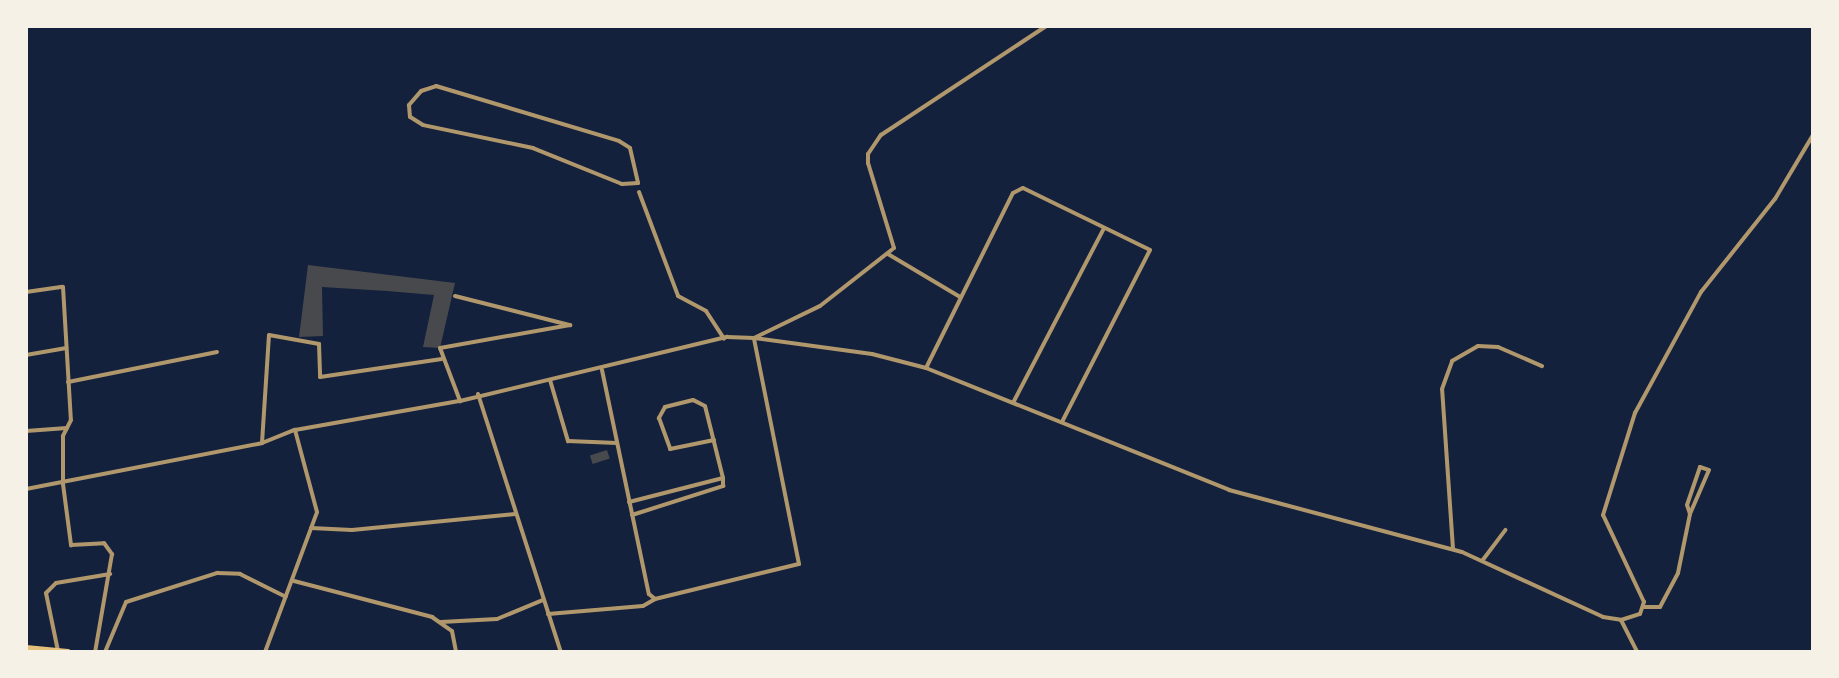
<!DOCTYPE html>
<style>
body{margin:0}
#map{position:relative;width:1839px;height:678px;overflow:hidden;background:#14213d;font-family:Karla,sans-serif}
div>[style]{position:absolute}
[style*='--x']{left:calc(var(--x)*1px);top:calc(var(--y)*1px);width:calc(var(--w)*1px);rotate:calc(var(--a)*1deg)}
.building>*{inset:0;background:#48494c;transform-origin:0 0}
.minor>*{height:4px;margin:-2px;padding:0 2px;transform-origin:2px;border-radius:2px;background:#b1986c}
.secondary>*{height:6px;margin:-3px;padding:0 3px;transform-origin:3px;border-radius:3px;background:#e5c07b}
span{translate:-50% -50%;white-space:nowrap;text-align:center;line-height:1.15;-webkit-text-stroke:6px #f6f1e7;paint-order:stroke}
.frame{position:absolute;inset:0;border:28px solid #f6f1e7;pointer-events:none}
</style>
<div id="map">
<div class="building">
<i style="clip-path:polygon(308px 265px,455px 283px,440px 348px,423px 347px,434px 295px,387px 291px,322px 287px,323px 336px,299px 337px)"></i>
<i style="left:607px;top:450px;width:9px;height:18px;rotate:72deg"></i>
</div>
<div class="minor">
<i style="--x:436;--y:86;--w:191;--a:16.7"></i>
<i style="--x:619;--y:141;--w:13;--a:32"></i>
<i style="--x:630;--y:148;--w:36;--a:77"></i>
<i style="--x:638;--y:183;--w:16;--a:176"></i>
<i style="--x:622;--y:184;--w:96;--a:-158"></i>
<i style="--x:533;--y:148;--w:112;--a:-168.2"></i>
<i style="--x:423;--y:125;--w:15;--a:-148"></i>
<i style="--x:410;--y:117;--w:12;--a:-95"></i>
<i style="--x:409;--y:105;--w:18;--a:-49"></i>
<i style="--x:421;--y:91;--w:16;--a:-18"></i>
<i style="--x:639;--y:192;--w:111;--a:69.4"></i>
<i style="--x:678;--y:296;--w:32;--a:28"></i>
<i style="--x:706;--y:311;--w:33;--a:57"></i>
<i style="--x:888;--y:254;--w:84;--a:30.8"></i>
<i style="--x:26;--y:292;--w:37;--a:-8"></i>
<i style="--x:63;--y:287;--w:133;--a:86.6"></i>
<i style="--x:71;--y:420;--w:18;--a:117"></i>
<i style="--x:63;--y:436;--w:48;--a:90"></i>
<i style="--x:63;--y:484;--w:62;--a:82.5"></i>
<i style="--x:71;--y:545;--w:33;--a:-3"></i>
<i style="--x:104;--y:543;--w:14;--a:54"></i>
<i style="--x:112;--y:554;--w:99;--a:99.8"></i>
<i style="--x:455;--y:296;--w:119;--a:14.2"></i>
<i style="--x:570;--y:325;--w:132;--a:170"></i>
<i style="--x:440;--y:348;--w:57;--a:69.3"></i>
<i style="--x:26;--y:355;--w:41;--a:-9.9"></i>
<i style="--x:926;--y:368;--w:195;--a:-63.6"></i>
<i style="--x:1013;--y:193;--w:11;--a:-27"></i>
<i style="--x:1023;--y:188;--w:141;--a:26"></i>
<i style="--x:1150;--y:250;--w:191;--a:117.1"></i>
<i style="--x:602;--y:370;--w:229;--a:78.2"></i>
<i style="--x:649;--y:594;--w:8;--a:40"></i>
<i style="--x:655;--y:599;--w:148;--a:-13.7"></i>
<i style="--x:799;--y:564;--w:230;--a:-101.3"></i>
<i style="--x:754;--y:338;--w:119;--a:7.7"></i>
<i style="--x:872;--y:354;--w:56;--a:14.5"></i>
<i style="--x:926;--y:368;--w:327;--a:21.9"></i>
<i style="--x:1229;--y:490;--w:241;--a:14.9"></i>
<i style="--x:1462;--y:552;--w:155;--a:24.7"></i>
<i style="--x:1603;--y:617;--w:18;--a:9"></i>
<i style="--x:1621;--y:620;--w:20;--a:-18"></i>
<i style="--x:1640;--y:614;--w:13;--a:-72"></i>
<i style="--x:1644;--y:602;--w:96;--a:-115.2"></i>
<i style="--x:1603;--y:515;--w:107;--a:-72.6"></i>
<i style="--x:1635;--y:413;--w:138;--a:-61.4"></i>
<i style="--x:1701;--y:292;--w:119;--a:-51.5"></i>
<i style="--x:1775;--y:199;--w:74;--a:-59.3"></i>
<i style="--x:550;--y:380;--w:64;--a:73.6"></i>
<i style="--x:568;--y:441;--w:49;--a:2.3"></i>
<i style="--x:68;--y:382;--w:152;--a:-11.4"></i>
<i style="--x:478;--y:394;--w:271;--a:72.2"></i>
<i style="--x:1014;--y:401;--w:193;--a:-62.5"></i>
<i style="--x:26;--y:431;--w:41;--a:-4.2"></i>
<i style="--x:262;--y:443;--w:108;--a:-86.3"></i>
<i style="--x:269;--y:335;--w:51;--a:10.2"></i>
<i style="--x:319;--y:344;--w:33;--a:88"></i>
<i style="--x:320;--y:377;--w:123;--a:-8.4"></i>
<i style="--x:1700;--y:467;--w:9;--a:18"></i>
<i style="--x:1709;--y:470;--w:48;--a:113.4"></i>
<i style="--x:1690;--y:514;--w:9;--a:-108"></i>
<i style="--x:1687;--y:505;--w:40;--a:-71.1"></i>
<i style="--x:26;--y:489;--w:240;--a:-11"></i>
<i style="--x:262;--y:443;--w:35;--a:-22"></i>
<i style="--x:295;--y:430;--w:168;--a:-10"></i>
<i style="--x:460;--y:401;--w:275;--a:-13.5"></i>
<i style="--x:727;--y:337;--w:27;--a:2"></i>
<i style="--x:754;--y:338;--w:73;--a:-25.9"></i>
<i style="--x:820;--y:306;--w:94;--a:-38.1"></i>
<i style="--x:894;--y:248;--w:89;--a:-107"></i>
<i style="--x:868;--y:163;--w:9;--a:-90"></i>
<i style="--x:868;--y:154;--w:23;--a:-56"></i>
<i style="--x:881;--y:135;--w:198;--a:-33.4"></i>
<i style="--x:629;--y:502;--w:97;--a:-14.3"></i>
<i style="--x:632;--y:515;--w:96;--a:-17.7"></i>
<i style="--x:723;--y:486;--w:8;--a:-90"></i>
<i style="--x:723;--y:478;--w:74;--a:-104"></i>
<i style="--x:705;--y:406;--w:13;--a:-153"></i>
<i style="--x:693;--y:400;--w:29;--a:166"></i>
<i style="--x:665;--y:407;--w:13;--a:119"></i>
<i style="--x:659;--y:418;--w:33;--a:70"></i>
<i style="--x:670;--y:449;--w:45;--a:-11.6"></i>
<i style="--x:311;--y:528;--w:41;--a:2.8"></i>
<i style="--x:352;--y:530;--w:164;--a:-5.6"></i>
<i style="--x:1453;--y:549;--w:160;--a:-93.9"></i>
<i style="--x:1442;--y:389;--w:30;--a:-70"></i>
<i style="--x:1452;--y:361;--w:30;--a:-30"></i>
<i style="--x:1478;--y:346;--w:20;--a:3"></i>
<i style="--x:1498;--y:347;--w:48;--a:23.4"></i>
<i style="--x:1482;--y:561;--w:39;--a:-53"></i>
<i style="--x:294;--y:581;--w:143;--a:14.6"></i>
<i style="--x:432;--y:617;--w:24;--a:35"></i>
<i style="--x:452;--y:631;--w:21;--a:79"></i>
<i style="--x:1644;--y:607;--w:16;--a:0"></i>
<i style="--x:1660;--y:607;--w:38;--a:-62"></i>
<i style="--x:1678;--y:573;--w:60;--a:-78.5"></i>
<i style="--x:548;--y:614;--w:95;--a:-4.8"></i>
<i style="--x:643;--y:606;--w:14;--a:-30"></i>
<i style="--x:1621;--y:620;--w:36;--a:63"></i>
<i style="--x:441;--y:622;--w:56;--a:-3.1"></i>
<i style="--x:497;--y:619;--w:50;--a:-22.4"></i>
<i style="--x:58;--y:651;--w:59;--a:-101.7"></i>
<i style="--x:46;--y:593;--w:14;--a:-45"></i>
<i style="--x:56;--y:583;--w:55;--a:-9.5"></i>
<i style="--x:105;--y:652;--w:54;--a:-67.2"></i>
<i style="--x:126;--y:602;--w:96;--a:-17.7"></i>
<i style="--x:217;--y:573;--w:23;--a:2"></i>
<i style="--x:240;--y:574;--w:51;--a:26.6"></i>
<i style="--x:265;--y:652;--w:149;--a:-69.6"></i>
<i style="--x:317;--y:512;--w:85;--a:-105"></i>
</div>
<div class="secondary">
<i style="--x:26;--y:648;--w:42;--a:5.4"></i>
</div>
<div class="frame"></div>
</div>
